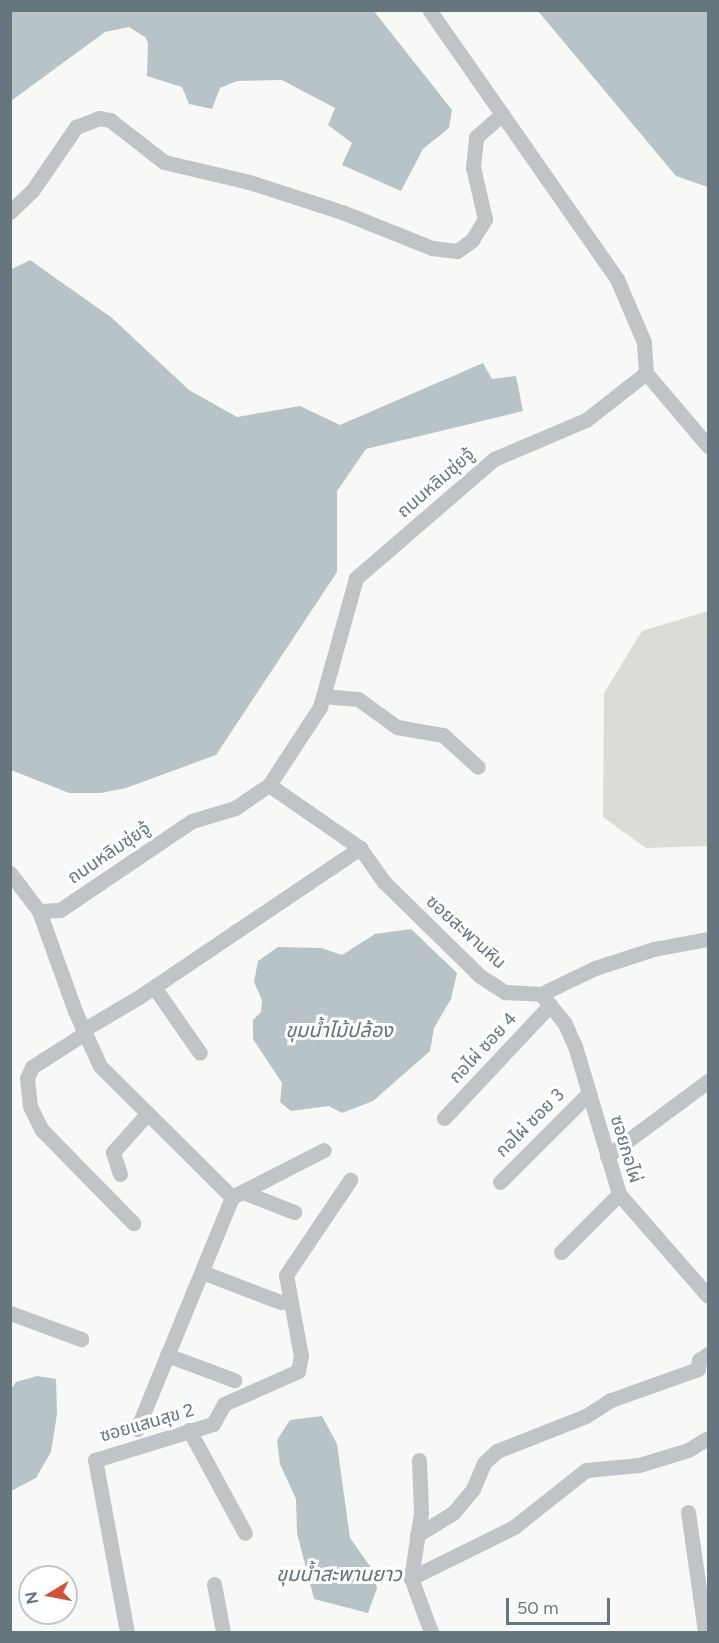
<!DOCTYPE html>
<meta charset="utf-8">
<style>
body{margin:0}
#map{position:relative;width:719px;height:1643px;overflow:hidden;background:#f8f8f6;font-family:Figtree,"Noto Sans Thai",sans-serif}
div>[style]{position:absolute}
[style*='--x']{left:calc(var(--x)*1px);top:calc(var(--y)*1px);width:calc(var(--w)*1px);rotate:calc(var(--a)*1deg)}
.green>*{inset:0;background:#d9ddd6}
.water>*{inset:0;background:#b7c3c6}
.street>*{height:15px;margin:-7.5px;padding:0 7.5px;transform-origin:7.5px;border-radius:7.5px;background:#c0c4c7}
span{translate:-50% -50%;white-space:nowrap;text-align:center;line-height:1.15;-webkit-text-stroke:6px #fff;paint-order:stroke}
.street-label{font-size:18px;color:#66767e}
.water-label{font-size:20px;color:#607478;font-style:italic}
.frame{position:absolute;inset:0;border:12px solid #66767e;pointer-events:none}
.north{position:absolute;left:18px;top:1565px;width:60px;height:60px;box-sizing:border-box;background:#fff;border:2px solid #c2c8cb;border-radius:50%;rotate:260deg;font-size:16px;font-weight:700;line-height:24px;text-align:center;color:#66767e}
.north::after{content:'';display:block;margin:auto;width:21px;height:27px;background:#d4503a;clip-path:polygon(50% 0,100% 100%,50% 72%,0 100%)}
.scale{position:absolute;left:506px;top:1598px;width:104px;height:27px;box-sizing:border-box;border:3px solid #66767e;border-top:0;padding-left:8px;font-size:18px;line-height:21px;white-space:nowrap;color:#66767e;-webkit-text-stroke:4px #fff;paint-order:stroke}
</style>
<div id="map">
<div class="green">
<i style="clip-path:polygon(708px 611px,708px 846px,646px 848px,603px 817px,604px 693px,642px 631px)"></i>
</div>
<div class="water">
<i style="clip-path:polygon(373px 10px,452px 110px,449px 128px,423px 149px,401px 191px,342px 165px,352px 143px,328px 125px,335px 108px,282px 80px,237px 81px,220px 88px,212px 109px,189px 104px,182px 87px,147px 76px,148px 43px,145px 37px,129px 27px,105px 32px,11px 101px,11px 11px)"></i>
<i style="clip-path:polygon(538px 11px,708px 11px,708px 187px,676px 176px)"></i>
<i style="clip-path:polygon(30px 260px,112px 318px,189px 390px,237px 417px,300px 406px,340px 425px,483px 363px,492px 379px,516px 376px,523px 411px,366px 449px,337px 491px,337px 572px,216px 755px,126px 788px,101px 793px,69px 793px,11px 770px,10px 270px)"></i>
<i style="clip-path:polygon(411px 929px,457px 973px,451px 999px,434px 1028px,430px 1051px,373px 1101px,342px 1113px,329px 1106px,291px 1111px,280px 1102px,282px 1083px,253px 1039px,253px 1020px,261px 1012px,262px 1000px,254px 982px,258px 961px,278px 947px,321px 948px,342px 955px,375px 934px)"></i>
<i style="clip-path:polygon(37px 1376px,56px 1379px,57px 1414px,51px 1452px,36px 1478px,11px 1491px,11px 1389px,16px 1382px)"></i>
<i style="clip-path:polygon(322px 1416px,337px 1444px,350px 1538px,372px 1569px,377px 1588px,368px 1613px,314px 1599px,297px 1533px,296px 1499px,280px 1464px,277px 1440px,290px 1420px)"></i>
</div>
<div class="street">
<i style="--x:10;--y:212;--w:30;--a:-44"></i>
<i style="--x:32;--y:191;--w:78;--a:-55.5"></i>
<i style="--x:76;--y:127;--w:25;--a:-21"></i>
<i style="--x:99;--y:118;--w:11;--a:10"></i>
<i style="--x:110;--y:120;--w:68;--a:37.9"></i>
<i style="--x:164;--y:162;--w:87;--a:13.2"></i>
<i style="--x:249;--y:182;--w:98;--a:17.9"></i>
<i style="--x:342;--y:212;--w:97;--a:21.8"></i>
<i style="--x:432;--y:248;--w:25;--a:7"></i>
<i style="--x:457;--y:251;--w:19;--a:-36"></i>
<i style="--x:472;--y:240;--w:25;--a:-58"></i>
<i style="--x:485;--y:219;--w:53;--a:-103"></i>
<i style="--x:473;--y:167;--w:30;--a:-84"></i>
<i style="--x:476;--y:137;--w:35;--a:-41"></i>
<i style="--x:646;--y:373;--w:96;--a:49.7"></i>
<i style="--x:323;--y:696;--w:35;--a:5"></i>
<i style="--x:358;--y:699;--w:48;--a:35.7"></i>
<i style="--x:397;--y:727;--w:47;--a:9.9"></i>
<i style="--x:443;--y:735;--w:47;--a:42.4"></i>
<i style="--x:269;--y:785;--w:111;--a:34.7"></i>
<i style="--x:360;--y:848;--w:42;--a:54.8"></i>
<i style="--x:384;--y:882;--w:134;--a:44.4"></i>
<i style="--x:480;--y:976;--w:30;--a:33"></i>
<i style="--x:505;--y:992;--w:36;--a:3"></i>
<i style="--x:541;--y:994;--w:60;--a:-25.7"></i>
<i style="--x:595;--y:968;--w:62;--a:-17.9"></i>
<i style="--x:654;--y:949;--w:55;--a:-10.5"></i>
<i style="--x:10;--y:873;--w:48;--a:52.7"></i>
<i style="--x:39;--y:911;--w:21;--a:-3"></i>
<i style="--x:60;--y:910;--w:159;--a:-34"></i>
<i style="--x:192;--y:821;--w:45;--a:-16.8"></i>
<i style="--x:235;--y:808;--w:41;--a:-34.1"></i>
<i style="--x:269;--y:785;--w:93;--a:-56.8"></i>
<i style="--x:320;--y:707;--w:134;--a:-74.4"></i>
<i style="--x:356;--y:578;--w:182;--a:-40.8"></i>
<i style="--x:494;--y:459;--w:100;--a:-23"></i>
<i style="--x:586;--y:420;--w:76;--a:-38.1"></i>
<i style="--x:646;--y:373;--w:31;--a:-94"></i>
<i style="--x:644;--y:342;--w:69;--a:-113.2"></i>
<i style="--x:617;--y:279;--w:328;--a:-124.9"></i>
<i style="--x:39;--y:911;--w:106;--a:70.2"></i>
<i style="--x:75;--y:1011;--w:60;--a:65.6"></i>
<i style="--x:100;--y:1066;--w:186;--a:44.8"></i>
<i style="--x:154;--y:987;--w:80;--a:55.1"></i>
<i style="--x:541;--y:994;--w:38;--a:51"></i>
<i style="--x:565;--y:1024;--w:24;--a:66"></i>
<i style="--x:575;--y:1046;--w:154;--a:73.4"></i>
<i style="--x:619;--y:1194;--w:135;--a:48.9"></i>
<i style="--x:83;--y:1030;--w:65;--a:-30.5"></i>
<i style="--x:139;--y:997;--w:267;--a:-34"></i>
<i style="--x:85;--y:1033;--w:63;--a:147.3"></i>
<i style="--x:32;--y:1067;--w:12;--a:114"></i>
<i style="--x:27;--y:1078;--w:28;--a:84"></i>
<i style="--x:30;--y:1106;--w:25;--a:64"></i>
<i style="--x:41;--y:1129;--w:132;--a:45.6"></i>
<i style="--x:444;--y:1118;--w:155;--a:-46.8"></i>
<i style="--x:607;--y:1156;--w:126;--a:-36.6"></i>
<i style="--x:120;--y:1174;--w:23;--a:-108"></i>
<i style="--x:113;--y:1152;--w:52;--a:-48.1"></i>
<i style="--x:500;--y:1182;--w:126;--a:-45"></i>
<i style="--x:243;--y:1192;--w:55;--a:21.4"></i>
<i style="--x:561;--y:1252;--w:82;--a:-45"></i>
<i style="--x:202;--y:1272;--w:84;--a:21"></i>
<i style="--x:10;--y:1313;--w:76;--a:20.1"></i>
<i style="--x:167;--y:1355;--w:72;--a:20.5"></i>
<i style="--x:137;--y:1429;--w:251;--a:-67.7"></i>
<i style="--x:232;--y:1197;--w:103;--a:-27.1"></i>
<i style="--x:189;--y:1430;--w:117;--a:61.5"></i>
<i style="--x:419;--y:1460;--w:53;--a:87.8"></i>
<i style="--x:421;--y:1513;--w:66;--a:98.7"></i>
<i style="--x:411;--y:1578;--w:58;--a:69.7"></i>
<i style="--x:688;--y:1512;--w:121;--a:81.9"></i>
<i style="--x:417;--y:1535;--w:42;--a:-31.4"></i>
<i style="--x:453;--y:1513;--w:31;--a:-50"></i>
<i style="--x:473;--y:1489;--w:28;--a:-67"></i>
<i style="--x:484;--y:1463;--w:18;--a:-43"></i>
<i style="--x:497;--y:1451;--w:96;--a:-21.5"></i>
<i style="--x:586;--y:1416;--w:30;--a:-33"></i>
<i style="--x:611;--y:1400;--w:92;--a:-19.6"></i>
<i style="--x:698;--y:1369;--w:9;--a:-84"></i>
<i style="--x:699;--y:1360;--w:11;--a:-34"></i>
<i style="--x:411;--y:1578;--w:115;--a:-26.3"></i>
<i style="--x:514;--y:1527;--w:92;--a:-38.4"></i>
<i style="--x:586;--y:1470;--w:53;--a:-5.4"></i>
<i style="--x:639;--y:1465;--w:51;--a:-17"></i>
<i style="--x:688;--y:1450;--w:23;--a:-31"></i>
<i style="--x:214;--y:1584;--w:49;--a:79.4"></i>
<i style="--x:127;--y:1632;--w:175;--a:-100.5"></i>
<i style="--x:95;--y:1460;--w:123;--a:-17"></i>
<i style="--x:213;--y:1424;--w:23;--a:-61"></i>
<i style="--x:224;--y:1404;--w:81;--a:-24"></i>
<i style="--x:298;--y:1371;--w:15;--a:-79"></i>
<i style="--x:301;--y:1356;--w:82;--a:-100.5"></i>
<i style="--x:286;--y:1275;--w:115;--a:-56"></i>
</div>
<div class="street-label">
<span style="left:436px;top:483px;rotate:-41deg">ถนนหลิมซุ่ยจู้</span>
<span style="left:109px;top:853px;rotate:-34deg">ถนนหลิมซุ่ยจู้</span>
<span style="left:466px;top:932px;rotate:42deg">ซอยสะพานหิน</span>
<span style="left:483px;top:1048px;rotate:-47deg">กอไผ่ ซอย 4</span>
<span style="left:530px;top:1123px;rotate:-45deg">กอไผ่ ซอย 3</span>
<span style="left:626px;top:1149px;rotate:73deg">ซอยกอไผ่</span>
<span style="left:147px;top:1423px;rotate:-16deg">ซอยแสนสุข 2</span>
</div>
<div class="water-label">
<span style="left:339px;top:1030px">ขุมน้ำไม้ปล้อง</span>
<span style="left:339px;top:1574px">ขุมน้ำสะพานยาว</span>
</div>
<div class="frame"></div>
<div class="north">N</div>
<div class="scale">50 m</div>
</div>
